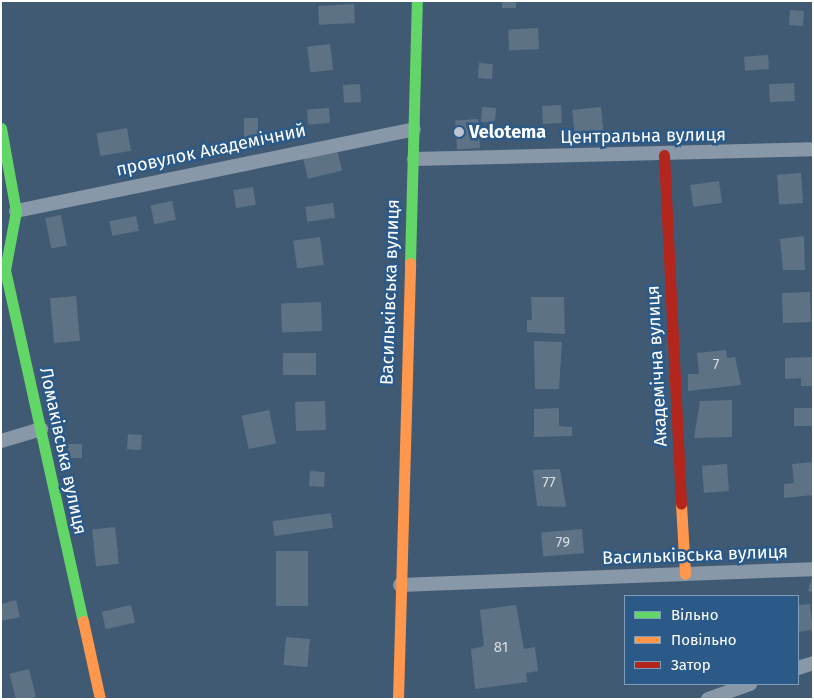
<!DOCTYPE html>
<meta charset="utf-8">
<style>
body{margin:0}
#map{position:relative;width:814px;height:700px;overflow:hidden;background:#415a73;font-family:"Fira Sans",sans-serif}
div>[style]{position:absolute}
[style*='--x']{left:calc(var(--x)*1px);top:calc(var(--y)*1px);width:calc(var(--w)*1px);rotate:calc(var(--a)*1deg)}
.building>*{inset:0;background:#5e7285;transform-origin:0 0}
.street>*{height:14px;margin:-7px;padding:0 7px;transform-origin:7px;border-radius:7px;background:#8898a9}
.fast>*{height:11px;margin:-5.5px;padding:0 5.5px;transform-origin:5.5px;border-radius:5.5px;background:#63d668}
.slow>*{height:11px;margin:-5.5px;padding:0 5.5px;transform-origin:5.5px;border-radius:5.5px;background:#ff974d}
.jam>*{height:11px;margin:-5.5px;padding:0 5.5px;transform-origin:5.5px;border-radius:5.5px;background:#b3261e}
.dots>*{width:14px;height:14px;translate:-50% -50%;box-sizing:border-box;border:2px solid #2b5a89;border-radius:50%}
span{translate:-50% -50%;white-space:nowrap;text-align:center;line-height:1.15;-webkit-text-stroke:5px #2b5a89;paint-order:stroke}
.number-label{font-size:15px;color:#d7dce0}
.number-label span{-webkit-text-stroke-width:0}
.poi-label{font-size:18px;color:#fff;font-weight:700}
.left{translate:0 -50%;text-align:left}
.street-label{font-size:18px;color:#fff}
.frame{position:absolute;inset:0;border:2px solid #fff;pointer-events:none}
.legend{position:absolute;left:624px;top:595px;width:175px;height:90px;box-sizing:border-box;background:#2b5a89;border:1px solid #809cb8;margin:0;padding:6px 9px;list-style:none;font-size:15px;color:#fff}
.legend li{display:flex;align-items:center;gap:10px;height:25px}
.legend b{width:25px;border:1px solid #809cb8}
</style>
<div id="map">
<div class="building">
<i style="left:502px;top:1px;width:14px;height:7px"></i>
<i style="left:354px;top:4px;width:19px;height:36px;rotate:87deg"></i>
<i style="left:790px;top:10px;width:14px;height:15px;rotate:4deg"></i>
<i style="left:538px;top:28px;width:21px;height:30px;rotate:87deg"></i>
<i style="left:330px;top:44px;width:26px;height:23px;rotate:83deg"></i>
<i style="left:768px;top:55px;width:14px;height:24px;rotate:86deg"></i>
<i style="left:479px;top:63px;width:14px;height:15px;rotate:4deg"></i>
<i style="left:794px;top:83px;width:18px;height:25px;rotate:87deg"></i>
<i style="left:360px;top:84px;width:18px;height:17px;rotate:87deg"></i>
<i style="left:561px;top:105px;width:18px;height:19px;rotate:87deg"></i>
<i style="left:482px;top:107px;width:14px;height:15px;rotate:4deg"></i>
<i style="left:601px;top:107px;width:30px;height:29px;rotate:84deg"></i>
<i style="left:329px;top:108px;width:15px;height:22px;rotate:86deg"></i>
<i style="left:244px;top:118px;width:14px;height:26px"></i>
<i style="left:478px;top:119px;width:29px;height:23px;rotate:86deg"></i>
<i style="left:127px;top:128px;width:23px;height:31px;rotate:80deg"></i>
<i style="left:337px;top:150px;width:21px;height:35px;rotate:76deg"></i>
<i style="left:801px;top:173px;width:30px;height:24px;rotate:86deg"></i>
<i style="left:719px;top:181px;width:22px;height:29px;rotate:82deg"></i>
<i style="left:253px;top:187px;width:18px;height:20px;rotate:81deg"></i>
<i style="left:172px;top:201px;width:19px;height:22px;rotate:78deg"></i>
<i style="left:333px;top:203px;width:15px;height:28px;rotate:82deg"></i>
<i style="left:61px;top:215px;width:31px;height:16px;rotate:79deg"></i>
<i style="left:136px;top:216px;width:15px;height:27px;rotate:79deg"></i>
<i style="clip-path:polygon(804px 236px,805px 270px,783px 270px,780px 239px)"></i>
<i style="left:320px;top:237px;width:28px;height:27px;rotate:82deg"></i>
<i style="left:810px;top:292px;width:30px;height:28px;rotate:88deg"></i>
<i style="left:76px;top:296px;width:45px;height:26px;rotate:85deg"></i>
<i style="clip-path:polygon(531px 297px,564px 297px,565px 334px,527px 332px,527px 320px,532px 320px)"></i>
<i style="left:321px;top:302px;width:29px;height:40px;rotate:88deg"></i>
<i style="clip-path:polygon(534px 341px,562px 342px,559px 389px,535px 389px)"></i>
<i style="clip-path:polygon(726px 350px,727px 358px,735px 357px,741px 385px,688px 391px,688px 374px,699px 374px,697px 353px)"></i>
<i style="left:316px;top:353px;width:22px;height:33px;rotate:90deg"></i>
<i style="clip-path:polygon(813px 357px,813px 386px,801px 386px,801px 378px,785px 379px,785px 358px)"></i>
<i style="clip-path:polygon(732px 400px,732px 437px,694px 438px,700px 401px)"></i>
<i style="left:325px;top:401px;width:29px;height:30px;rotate:88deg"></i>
<i style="clip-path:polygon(559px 408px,559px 426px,572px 427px,572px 436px,534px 437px,534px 409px)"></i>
<i style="left:813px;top:408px;width:18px;height:19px;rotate:90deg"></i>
<i style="left:269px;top:410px;width:34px;height:28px;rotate:78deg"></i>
<i style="left:128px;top:434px;width:14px;height:15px;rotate:4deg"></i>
<i style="left:68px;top:444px;width:14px;height:14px"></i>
<i style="clip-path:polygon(813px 462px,813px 495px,784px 498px,784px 484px,794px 483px,792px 464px)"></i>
<i style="left:727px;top:464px;width:27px;height:25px;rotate:86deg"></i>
<i style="clip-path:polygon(560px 469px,566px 507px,537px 506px,533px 470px)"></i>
<i style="left:310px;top:471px;width:15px;height:15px;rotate:4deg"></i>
<i style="left:331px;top:513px;width:15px;height:59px;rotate:82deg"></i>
<i style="left:115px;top:527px;width:37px;height:23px;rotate:84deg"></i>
<i style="left:582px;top:529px;width:24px;height:41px;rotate:85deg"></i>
<i style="left:276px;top:551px;width:32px;height:55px"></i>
<i style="clip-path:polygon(812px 577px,813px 577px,813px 592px,808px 591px)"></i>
<i style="clip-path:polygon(16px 600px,20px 617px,1px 621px,1px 604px)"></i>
<i style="clip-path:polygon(810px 604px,813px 630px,798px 632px,798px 605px)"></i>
<i style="left:131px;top:605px;width:18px;height:30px;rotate:77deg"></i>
<i style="clip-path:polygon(516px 605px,524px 649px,535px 647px,538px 671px,526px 673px,527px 682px,475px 689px,471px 649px,484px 646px,480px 610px)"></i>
<i style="left:286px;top:637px;width:24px;height:28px;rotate:5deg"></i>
<i style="left:29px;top:669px;width:29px;height:20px;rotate:76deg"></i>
</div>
<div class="street">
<i style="--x:414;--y:159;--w:399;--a:-1.4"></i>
<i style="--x:16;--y:211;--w:406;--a:-11.6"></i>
<i style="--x:1;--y:441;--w:42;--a:-16.7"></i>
<i style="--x:400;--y:585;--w:413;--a:-2.2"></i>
<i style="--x:798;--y:668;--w:16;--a:-18"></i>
<i style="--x:708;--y:699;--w:45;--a:-19.7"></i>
</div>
<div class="fast">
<i style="--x:1;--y:128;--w:84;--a:79.8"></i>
<i style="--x:16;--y:211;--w:60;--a:100.6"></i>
<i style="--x:5;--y:270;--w:360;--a:77.5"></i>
<i style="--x:410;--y:263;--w:262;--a:-88.5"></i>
</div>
<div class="slow">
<i style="--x:681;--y:504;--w:70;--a:86.7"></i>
<i style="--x:83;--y:621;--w:80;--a:77.7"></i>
<i style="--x:398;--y:699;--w:436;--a:-88.4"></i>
</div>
<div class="jam">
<i style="--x:664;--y:155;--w:349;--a:87.2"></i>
</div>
<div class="dots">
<i style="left:459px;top:132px;background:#bcc5ce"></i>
</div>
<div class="number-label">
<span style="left:716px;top:365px">7</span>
<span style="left:549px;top:483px">77</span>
<span style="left:563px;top:543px">79</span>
<span style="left:501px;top:648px">81</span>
</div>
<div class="poi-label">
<span class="left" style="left:469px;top:132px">Velotema</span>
</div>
<div class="street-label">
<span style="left:643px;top:136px;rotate:-1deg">Центральна вулиця</span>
<span style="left:211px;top:150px;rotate:-12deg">провулок Академічний</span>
<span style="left:390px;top:292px;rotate:-88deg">Васильківська вулиця</span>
<span style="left:657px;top:366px;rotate:-93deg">Академічна вулиця</span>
<span style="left:63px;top:451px;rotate:78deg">Ломаківська вулиця</span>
<span style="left:695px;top:555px;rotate:-2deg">Васильківська вулиця</span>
</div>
<div class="frame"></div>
<ul class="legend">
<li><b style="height:6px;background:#63d668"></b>Вільно</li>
<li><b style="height:6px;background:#ff974d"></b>Повільно</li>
<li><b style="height:6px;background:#b3261e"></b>Затор</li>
</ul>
</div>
